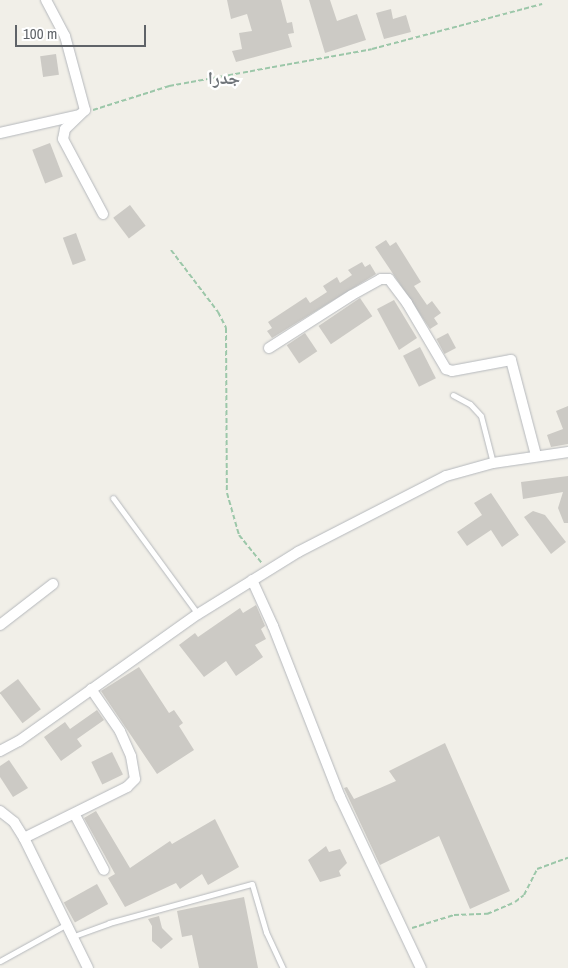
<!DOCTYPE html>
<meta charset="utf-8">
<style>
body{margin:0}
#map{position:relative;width:568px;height:968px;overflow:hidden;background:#f1efe8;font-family:"Archivo Narrow","Noto Naskh Arabic",sans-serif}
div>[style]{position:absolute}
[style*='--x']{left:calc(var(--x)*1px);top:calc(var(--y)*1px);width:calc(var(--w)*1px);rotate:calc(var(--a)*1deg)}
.building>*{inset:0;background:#cccac5;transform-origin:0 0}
.path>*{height:2px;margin-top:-1px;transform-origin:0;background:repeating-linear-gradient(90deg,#9cc7a9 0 5px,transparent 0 7.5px)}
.roads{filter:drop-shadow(0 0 1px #b5b8bc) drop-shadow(0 0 1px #b5b8bc)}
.lane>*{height:5px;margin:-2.5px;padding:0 2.5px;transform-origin:2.5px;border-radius:2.5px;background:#fff}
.street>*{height:10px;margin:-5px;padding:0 5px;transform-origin:5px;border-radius:5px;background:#fff}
span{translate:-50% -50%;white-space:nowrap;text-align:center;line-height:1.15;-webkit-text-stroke:4.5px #fff;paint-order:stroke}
.quarter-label{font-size:18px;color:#70757a;font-weight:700}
.scale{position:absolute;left:15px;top:25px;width:131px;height:22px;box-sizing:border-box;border:2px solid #5f6368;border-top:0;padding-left:6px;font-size:15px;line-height:18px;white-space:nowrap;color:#5f6368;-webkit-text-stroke:4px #fff;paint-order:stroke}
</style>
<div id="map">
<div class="building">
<i style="clip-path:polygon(227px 0,281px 0,287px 23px,292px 22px,294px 33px,288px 34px,292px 47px,236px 62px,232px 51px,242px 49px,239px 33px,252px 31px,247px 14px,231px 19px)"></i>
<i style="clip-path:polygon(309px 0,330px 0,337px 21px,357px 14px,366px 40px,325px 53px)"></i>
<i style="clip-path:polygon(391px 9px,393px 19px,406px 15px,411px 32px,384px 39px,376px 13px)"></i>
<i style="left:56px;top:54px;width:21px;height:16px;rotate:82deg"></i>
<i style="left:50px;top:143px;width:36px;height:19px;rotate:69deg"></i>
<i style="left:130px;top:205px;width:26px;height:21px;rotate:53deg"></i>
<i style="left:76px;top:233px;width:29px;height:14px;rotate:70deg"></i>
<i style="clip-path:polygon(386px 240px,390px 246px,396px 242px,421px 282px,414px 286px,427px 305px,432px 301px,441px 313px,434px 318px,438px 324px,430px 329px,375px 247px)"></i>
<i style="clip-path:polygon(362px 262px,365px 267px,370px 264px,376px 274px,272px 338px,267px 331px,272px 328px,268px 322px,306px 297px,310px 303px,327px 292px,323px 286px,337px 277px,340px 283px,352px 275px,348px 270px)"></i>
<i style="left:360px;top:298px;width:22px;height:50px;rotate:56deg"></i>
<i style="clip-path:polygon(394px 300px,417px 338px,399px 350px,377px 309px)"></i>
<i style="left:305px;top:333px;width:22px;height:22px;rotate:56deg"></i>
<i style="left:448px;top:333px;width:17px;height:13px;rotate:62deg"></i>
<i style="left:420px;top:347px;width:35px;height:19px;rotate:63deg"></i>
<i style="clip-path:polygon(568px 406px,568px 444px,551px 447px,547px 435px,563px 429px,556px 411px)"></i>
<i style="clip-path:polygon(568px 476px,568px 523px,564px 523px,558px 508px,563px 492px,523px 499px,521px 482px)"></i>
<i style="clip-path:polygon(491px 493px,519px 535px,502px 547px,491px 530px,467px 546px,457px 532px,482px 515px,474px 503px)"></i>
<i style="clip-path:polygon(533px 511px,545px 515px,566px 542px,551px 554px,524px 517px)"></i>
<i style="clip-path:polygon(256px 605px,265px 626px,261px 629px,266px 639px,255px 645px,263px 657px,236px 676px,226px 661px,204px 677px,179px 645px,195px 633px,198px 637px,240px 608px,243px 613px)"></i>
<i style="clip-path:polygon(139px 667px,169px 713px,174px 710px,183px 723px,179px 726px,194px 750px,157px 774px,101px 691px)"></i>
<i style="left:18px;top:679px;width:38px;height:23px;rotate:53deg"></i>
<i style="clip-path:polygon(97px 710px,104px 720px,77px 739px,82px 746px,61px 761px,44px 737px,65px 722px,70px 729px)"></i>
<i style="clip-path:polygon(445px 743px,510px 891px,470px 909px,439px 836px,380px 865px,344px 788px,347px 787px,354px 799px,380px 788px,396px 781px,389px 771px)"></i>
<i style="left:112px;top:752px;width:25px;height:23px;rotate:64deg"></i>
<i style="clip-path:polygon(9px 760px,28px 788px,13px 797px,0 777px,0 766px)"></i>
<i style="clip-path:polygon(96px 811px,130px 868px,170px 841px,172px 844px,215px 819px,239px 867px,208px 885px,202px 874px,180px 889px,176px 883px,125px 907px,108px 878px,115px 874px,84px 818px)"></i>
<i style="clip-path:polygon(326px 846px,329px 852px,340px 849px,347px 863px,339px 871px,341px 876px,320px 882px,308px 860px)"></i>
<i style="left:97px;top:884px;width:23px;height:38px;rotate:61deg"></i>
<i style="clip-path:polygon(244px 897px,258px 968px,199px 968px,192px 935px,182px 937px,177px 911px)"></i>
<i style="clip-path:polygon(159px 916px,162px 928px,173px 939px,161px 949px,152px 941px,152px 926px,148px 919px)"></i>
</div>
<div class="path">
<i style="--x:93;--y:110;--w:80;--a:-17.5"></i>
<i style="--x:169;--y:86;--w:206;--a:-10.3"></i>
<i style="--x:372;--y:49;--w:176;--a:-14.8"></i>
<i style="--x:171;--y:250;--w:78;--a:52.8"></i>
<i style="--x:218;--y:312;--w:18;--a:63"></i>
<i style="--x:226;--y:328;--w:165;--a:89.7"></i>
<i style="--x:227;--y:493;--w:44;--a:74.1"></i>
<i style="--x:239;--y:535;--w:36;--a:51"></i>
<i style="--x:412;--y:928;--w:44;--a:-17.2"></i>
<i style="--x:454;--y:915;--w:33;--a:-2"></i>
<i style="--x:487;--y:914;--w:30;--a:-23"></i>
<i style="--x:515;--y:902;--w:11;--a:-38"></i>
<i style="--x:524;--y:895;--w:29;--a:-63"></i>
<i style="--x:537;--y:869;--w:33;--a:-20"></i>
</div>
<div class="roads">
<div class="lane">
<i style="--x:453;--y:395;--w:19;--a:28"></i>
<i style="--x:470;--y:404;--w:16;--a:47"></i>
<i style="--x:481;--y:416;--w:49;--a:75.7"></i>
<i style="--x:113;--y:498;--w:144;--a:53.8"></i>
<i style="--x:74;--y:936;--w:37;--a:-20"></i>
<i style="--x:109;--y:923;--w:148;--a:-15.3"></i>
<i style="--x:252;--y:884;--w:50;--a:73.7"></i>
<i style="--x:266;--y:932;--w:40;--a:65"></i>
<i style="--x:0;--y:961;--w:77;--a:-28.9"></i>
</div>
<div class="street">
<i style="--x:46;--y:0;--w:41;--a:62.2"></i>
<i style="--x:65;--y:36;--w:77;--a:74.9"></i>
<i style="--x:85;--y:110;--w:28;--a:136"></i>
<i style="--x:65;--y:129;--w:10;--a:101"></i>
<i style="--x:63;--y:139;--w:85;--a:61.9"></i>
<i style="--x:0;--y:133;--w:81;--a:-12.8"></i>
<i style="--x:269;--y:348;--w:98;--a:-32.6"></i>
<i style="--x:352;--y:295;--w:33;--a:-29"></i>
<i style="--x:381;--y:279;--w:8;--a:0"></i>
<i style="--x:389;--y:279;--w:30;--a:53"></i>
<i style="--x:407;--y:303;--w:77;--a:59.4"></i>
<i style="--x:446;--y:369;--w:6;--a:18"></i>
<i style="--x:452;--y:371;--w:60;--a:-10.6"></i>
<i style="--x:511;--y:360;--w:98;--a:75.3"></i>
<i style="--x:252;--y:580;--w:51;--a:65.5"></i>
<i style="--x:273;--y:626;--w:184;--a:68.6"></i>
<i style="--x:340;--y:797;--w:189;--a:64.7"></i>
<i style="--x:0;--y:625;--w:67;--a:-37.7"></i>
<i style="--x:0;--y:751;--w:21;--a:-28"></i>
<i style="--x:19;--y:741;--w:219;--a:-35.4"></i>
<i style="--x:198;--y:614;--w:118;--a:-31.8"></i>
<i style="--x:298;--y:552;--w:166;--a:-27.2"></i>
<i style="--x:446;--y:476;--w:49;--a:-15.5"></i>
<i style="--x:493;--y:463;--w:76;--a:-8.3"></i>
<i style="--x:0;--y:811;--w:18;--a:38"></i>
<i style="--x:14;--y:822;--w:19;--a:58"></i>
<i style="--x:24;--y:838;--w:145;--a:63.8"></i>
<i style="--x:75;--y:815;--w:62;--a:62.2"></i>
<i style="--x:24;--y:838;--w:115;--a:-26.3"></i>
<i style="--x:127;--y:787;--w:11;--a:-45"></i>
<i style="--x:135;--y:779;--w:23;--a:-100"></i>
<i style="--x:131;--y:756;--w:27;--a:-114"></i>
<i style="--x:120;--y:731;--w:51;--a:-124.6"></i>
</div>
</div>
<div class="quarter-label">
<span style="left:224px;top:78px">جدرا</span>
</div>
<div class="scale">100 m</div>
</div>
